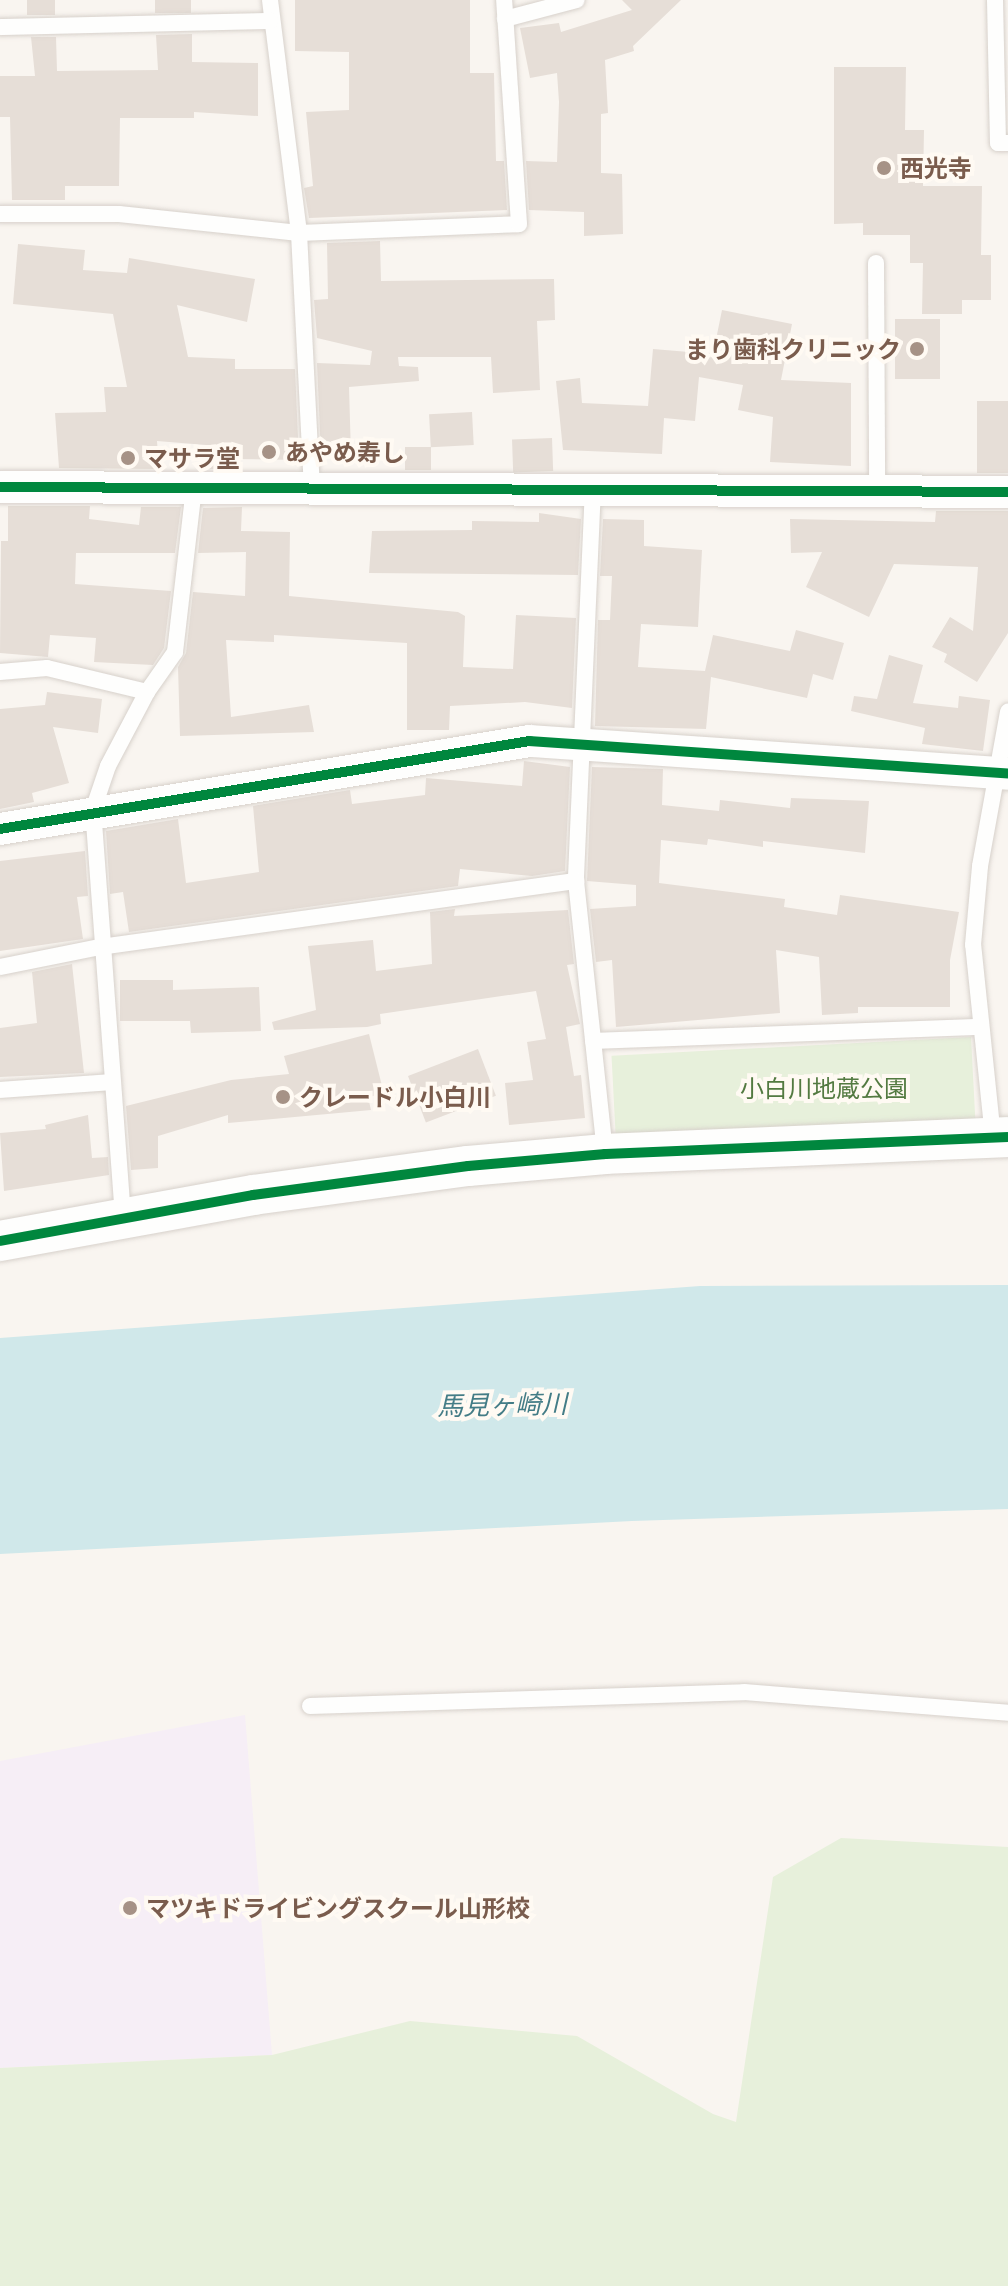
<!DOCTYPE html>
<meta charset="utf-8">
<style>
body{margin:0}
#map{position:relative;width:1008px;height:2286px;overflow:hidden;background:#f9f5f0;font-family:Manrope,"Noto Sans JP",sans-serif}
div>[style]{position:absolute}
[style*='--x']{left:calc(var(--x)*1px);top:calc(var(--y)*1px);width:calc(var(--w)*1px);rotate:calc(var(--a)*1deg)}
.education>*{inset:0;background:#f6eef6}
.green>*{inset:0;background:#e7f0db;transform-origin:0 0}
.water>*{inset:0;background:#d0e8ea}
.building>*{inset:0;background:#e6ded7;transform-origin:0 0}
.roads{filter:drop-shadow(0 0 2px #d7d1cb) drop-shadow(0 0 2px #d7d1cb)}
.service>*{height:16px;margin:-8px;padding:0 8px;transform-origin:8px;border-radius:8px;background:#fefefd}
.minor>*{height:32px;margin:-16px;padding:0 16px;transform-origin:16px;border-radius:16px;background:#fefefd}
.tertiary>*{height:40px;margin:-20px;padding:0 20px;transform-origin:20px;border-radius:20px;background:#fefefd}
.cycleway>*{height:10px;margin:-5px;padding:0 5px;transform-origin:5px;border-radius:5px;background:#00873e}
.dots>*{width:22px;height:22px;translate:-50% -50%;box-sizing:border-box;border:4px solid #fffaf3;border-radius:50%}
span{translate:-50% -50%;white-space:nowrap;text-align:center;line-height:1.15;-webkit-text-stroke:8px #fffaf3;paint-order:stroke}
.poi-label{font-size:24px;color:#7a5c4d;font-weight:700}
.left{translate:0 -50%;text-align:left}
.right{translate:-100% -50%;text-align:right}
.park-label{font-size:24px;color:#537a41}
.water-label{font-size:26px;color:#437c86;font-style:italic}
</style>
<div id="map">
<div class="education">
<i style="clip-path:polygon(245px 1715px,272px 2055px,0 2068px,0 1761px)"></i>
</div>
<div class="green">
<i style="left:971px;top:1037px;width:86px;height:360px;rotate:87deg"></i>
<i style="clip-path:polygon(841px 1838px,1008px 1847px,1008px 2286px,0 2286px,0 2068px,272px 2055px,410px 2021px,577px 2036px,713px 2114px,736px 2122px,773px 1877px)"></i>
</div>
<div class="water">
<i style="clip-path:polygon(1008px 1285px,1008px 1509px,632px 1521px,0 1554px,0 1338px,700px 1286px)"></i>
</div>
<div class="building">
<i style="left:27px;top:0;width:28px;height:15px"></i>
<i style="left:155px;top:0;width:36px;height:13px"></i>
<i style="clip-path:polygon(295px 0,470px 0,470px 73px,494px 73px,496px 161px,504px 161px,507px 210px,309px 218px,304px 188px,313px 186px,306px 112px,349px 110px,349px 52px,295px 51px)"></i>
<i style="clip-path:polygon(622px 0,681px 0,633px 46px,634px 51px,605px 60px,608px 113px,601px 114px,601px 173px,622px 174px,623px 234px,584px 236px,584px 212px,529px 210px,526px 161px,557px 162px,559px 102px,557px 73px,530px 78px,520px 28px,559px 23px,561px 32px,632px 10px)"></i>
<i style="clip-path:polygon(192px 34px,192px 62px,258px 63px,258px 116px,194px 112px,194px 118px,120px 118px,119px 186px,65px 186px,65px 200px,12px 200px,10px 117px,0 117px,0 76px,35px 76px,31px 37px,56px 37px,57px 71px,158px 70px,156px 35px)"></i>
<i style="clip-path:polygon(834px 67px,906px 67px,905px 130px,924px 130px,923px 186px,982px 186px,981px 255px,991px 255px,991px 300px,962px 300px,962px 314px,922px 314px,923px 263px,910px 263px,910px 235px,863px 235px,863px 223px,834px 224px)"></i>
<i style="clip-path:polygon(380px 241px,381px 281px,554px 279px,555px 320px,537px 321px,540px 390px,493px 393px,491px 357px,398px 357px,399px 366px,418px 367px,419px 381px,349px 387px,351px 455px,321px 456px,317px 363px,370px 365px,372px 351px,317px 338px,314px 300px,328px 299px,327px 243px)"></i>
<i style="clip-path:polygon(18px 244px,85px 250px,83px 270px,127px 273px,129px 258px,255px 279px,247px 322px,177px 305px,188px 357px,235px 359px,235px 369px,295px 369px,299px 460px,234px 459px,234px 469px,208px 469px,206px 445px,157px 441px,159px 469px,59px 468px,55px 413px,106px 412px,104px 387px,127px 387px,113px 314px,13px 304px)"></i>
<i style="clip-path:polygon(722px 310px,792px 324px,781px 380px,851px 383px,851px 466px,770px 462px,773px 417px,738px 410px,743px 385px,699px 377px,695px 421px,664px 418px,662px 454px,563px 450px,556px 381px,580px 378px,582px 403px,648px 406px,653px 349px,713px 354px)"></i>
<i style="left:895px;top:319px;width:45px;height:60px"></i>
<i style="left:977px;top:401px;width:31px;height:72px"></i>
<i style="left:472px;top:412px;width:33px;height:43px;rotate:87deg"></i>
<i style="left:552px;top:438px;width:33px;height:40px;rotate:88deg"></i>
<i style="left:431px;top:447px;width:23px;height:26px;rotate:90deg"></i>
<i style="clip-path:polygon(8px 506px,90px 506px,89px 519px,139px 525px,141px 507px,181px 507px,175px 553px,76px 553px,75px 584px,171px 591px,164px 648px,153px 665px,94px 662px,96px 638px,50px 635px,48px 657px,0 653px,1px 541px,8px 541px)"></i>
<i style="clip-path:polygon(242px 507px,241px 531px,290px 532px,289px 596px,458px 612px,465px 616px,463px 667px,513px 669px,516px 615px,576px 618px,572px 708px,525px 702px,450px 706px,449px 730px,407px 730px,407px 643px,274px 635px,274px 642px,226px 640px,231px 717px,309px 705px,314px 732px,180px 736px,178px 667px,186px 653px,193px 592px,245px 596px,246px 552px,198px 553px,203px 508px)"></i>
<i style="clip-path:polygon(936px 511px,1008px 511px,1008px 633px,977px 682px,944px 662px,947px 654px,932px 647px,950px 617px,973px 631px,978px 567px,894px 564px,869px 617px,806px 587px,822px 552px,791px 553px,790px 519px,935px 522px)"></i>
<i style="clip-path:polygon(539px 513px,581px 519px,578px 575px,369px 573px,372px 531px,472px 530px,472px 521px,539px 522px)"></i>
<i style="clip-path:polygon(603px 519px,644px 520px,644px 546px,702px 550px,698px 627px,641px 624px,638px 667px,705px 671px,713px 635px,790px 651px,796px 630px,844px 643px,833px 680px,813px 674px,807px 698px,711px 677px,706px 729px,595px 726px,598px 620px,610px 620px,612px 576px,600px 576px)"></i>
<i style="clip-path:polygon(889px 655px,923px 665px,913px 703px,958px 708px,959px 696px,990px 700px,983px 751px,922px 744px,925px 728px,851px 711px,854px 696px,877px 699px)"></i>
<i style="clip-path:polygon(47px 692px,102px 699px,98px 733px,53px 727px,69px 783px,32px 793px,34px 802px,0 809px,0 709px,45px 705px)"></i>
<i style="clip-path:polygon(524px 761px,570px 767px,565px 871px,532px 876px,460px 869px,458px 886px,129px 932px,123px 892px,110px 894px,106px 831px,178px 819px,186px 883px,259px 872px,253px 806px,350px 790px,352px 804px,425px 795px,426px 778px,522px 786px)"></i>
<i style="clip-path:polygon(592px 767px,663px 769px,662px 805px,719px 811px,720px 800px,790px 808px,791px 798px,869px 801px,865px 853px,763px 841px,763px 847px,708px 839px,707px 845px,661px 840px,659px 883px,785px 899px,784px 907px,837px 915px,840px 895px,959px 912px,950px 960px,950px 1007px,858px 1007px,858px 1013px,822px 1015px,819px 957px,776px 950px,780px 1013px,616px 1027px,612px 960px,596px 962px,590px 909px,636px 906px,636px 885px,587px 881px)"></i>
<i style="clip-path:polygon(85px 851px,88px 896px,77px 897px,83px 939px,0 951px,0 861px)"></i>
<i style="clip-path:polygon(455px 909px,454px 916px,568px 910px,574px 964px,567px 965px,580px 1024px,566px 1027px,574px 1076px,581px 1075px,585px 1118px,509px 1125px,505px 1083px,533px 1080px,527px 1042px,546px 1039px,536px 991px,380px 1014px,381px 1024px,367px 1027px,274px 1030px,272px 1022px,316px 1010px,308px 946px,373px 940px,376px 971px,432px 964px,430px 912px)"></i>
<i style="clip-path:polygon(72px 964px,84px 1073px,0 1077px,0 1028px,37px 1023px,32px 972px)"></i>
<i style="clip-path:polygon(120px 980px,173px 980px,173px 990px,259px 987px,261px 1031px,191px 1033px,190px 1021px,120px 1021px)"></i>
<i style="clip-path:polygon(369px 1034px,384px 1094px,368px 1097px,371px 1110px,228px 1123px,228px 1115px,158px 1136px,158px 1168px,131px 1170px,126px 1106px,231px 1080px,289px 1074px,284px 1056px)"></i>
<i style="left:478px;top:1049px;width:50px;height:75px;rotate:69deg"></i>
<i style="clip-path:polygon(88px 1115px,92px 1158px,108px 1157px,109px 1175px,4px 1191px,0 1133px,46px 1129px,45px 1125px)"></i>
</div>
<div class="roads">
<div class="service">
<i style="--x:270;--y:0;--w:235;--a:82.9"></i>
<i style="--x:299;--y:233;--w:256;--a:87.1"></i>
<i style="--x:995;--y:0;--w:143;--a:88.8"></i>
<i style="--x:998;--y:143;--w:10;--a:0"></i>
<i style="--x:505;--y:19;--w:74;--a:-14.8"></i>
<i style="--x:0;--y:27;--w:270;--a:-1.3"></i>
<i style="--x:0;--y:214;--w:119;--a:0"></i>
<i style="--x:119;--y:214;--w:181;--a:6"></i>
<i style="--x:299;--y:233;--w:220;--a:-2.3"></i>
<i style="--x:519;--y:224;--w:225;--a:-93.8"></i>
<i style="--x:876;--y:263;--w:228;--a:89.7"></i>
<i style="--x:593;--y:487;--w:394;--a:92.5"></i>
<i style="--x:576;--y:881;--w:273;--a:83.9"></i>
<i style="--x:0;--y:672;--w:47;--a:-4.9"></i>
<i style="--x:47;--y:668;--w:103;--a:13.5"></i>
<i style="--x:0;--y:967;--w:102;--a:-11.3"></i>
<i style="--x:100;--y:947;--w:481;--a:-7.9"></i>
<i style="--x:593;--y:1041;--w:388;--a:-2.1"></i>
<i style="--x:0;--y:1090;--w:112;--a:-4.1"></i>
<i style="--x:993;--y:1137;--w:193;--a:-95.9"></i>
<i style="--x:973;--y:945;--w:79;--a:-84.9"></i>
<i style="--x:980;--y:866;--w:157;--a:-79.7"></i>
<i style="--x:123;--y:1217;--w:408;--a:-94.2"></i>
<i style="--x:93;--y:810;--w:46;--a:-71.2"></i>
<i style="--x:108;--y:766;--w:84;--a:-62.2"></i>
<i style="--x:147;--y:692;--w:49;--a:-55"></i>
<i style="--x:175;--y:652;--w:166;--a:-83.4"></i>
<i style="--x:310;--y:1706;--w:434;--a:-1.8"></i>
<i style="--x:744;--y:1692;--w:265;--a:4.5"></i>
</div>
<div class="minor">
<i style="--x:0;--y:487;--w:1008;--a:0.28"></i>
<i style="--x:0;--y:829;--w:537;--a:-9.43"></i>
<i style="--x:530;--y:741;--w:479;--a:3.9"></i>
</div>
<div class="tertiary">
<i style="--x:0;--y:1241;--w:257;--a:-10.3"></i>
<i style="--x:253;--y:1195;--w:217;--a:-7.7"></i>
<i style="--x:468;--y:1166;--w:138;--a:-5"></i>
<i style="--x:605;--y:1154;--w:403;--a:-2.4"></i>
</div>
</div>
<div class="cycleway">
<i style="--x:0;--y:487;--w:1008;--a:0.28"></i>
<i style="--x:0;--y:829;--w:537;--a:-9.43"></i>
<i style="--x:530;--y:741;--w:479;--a:3.9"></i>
<i style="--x:0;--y:1241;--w:257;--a:-10.3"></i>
<i style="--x:253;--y:1195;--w:217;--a:-7.7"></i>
<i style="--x:468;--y:1166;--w:138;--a:-5"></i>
<i style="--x:605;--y:1154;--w:403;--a:-2.4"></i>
</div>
<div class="dots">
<i style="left:884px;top:168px;background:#a69286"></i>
<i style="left:917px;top:349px;background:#a69286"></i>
<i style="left:269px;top:452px;background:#a69286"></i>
<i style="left:128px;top:458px;background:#a69286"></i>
<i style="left:283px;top:1097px;background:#a69286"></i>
<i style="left:130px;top:1908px;background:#a69286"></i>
</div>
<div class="poi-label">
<span class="left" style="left:900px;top:168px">西光寺</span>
<span class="right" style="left:901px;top:349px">まり歯科クリニック</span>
<span class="left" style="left:285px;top:452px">あやめ寿し</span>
<span class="left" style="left:144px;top:458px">マサラ堂</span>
<span class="left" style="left:299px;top:1097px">クレードル小白川</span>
<span class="left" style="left:146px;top:1908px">マツキドライビングスクール山形校</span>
</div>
<div class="park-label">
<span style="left:824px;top:1088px">小白川地蔵公園</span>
</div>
<div class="water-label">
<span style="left:502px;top:1405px;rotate:-1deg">馬見ヶ崎川</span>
</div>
</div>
